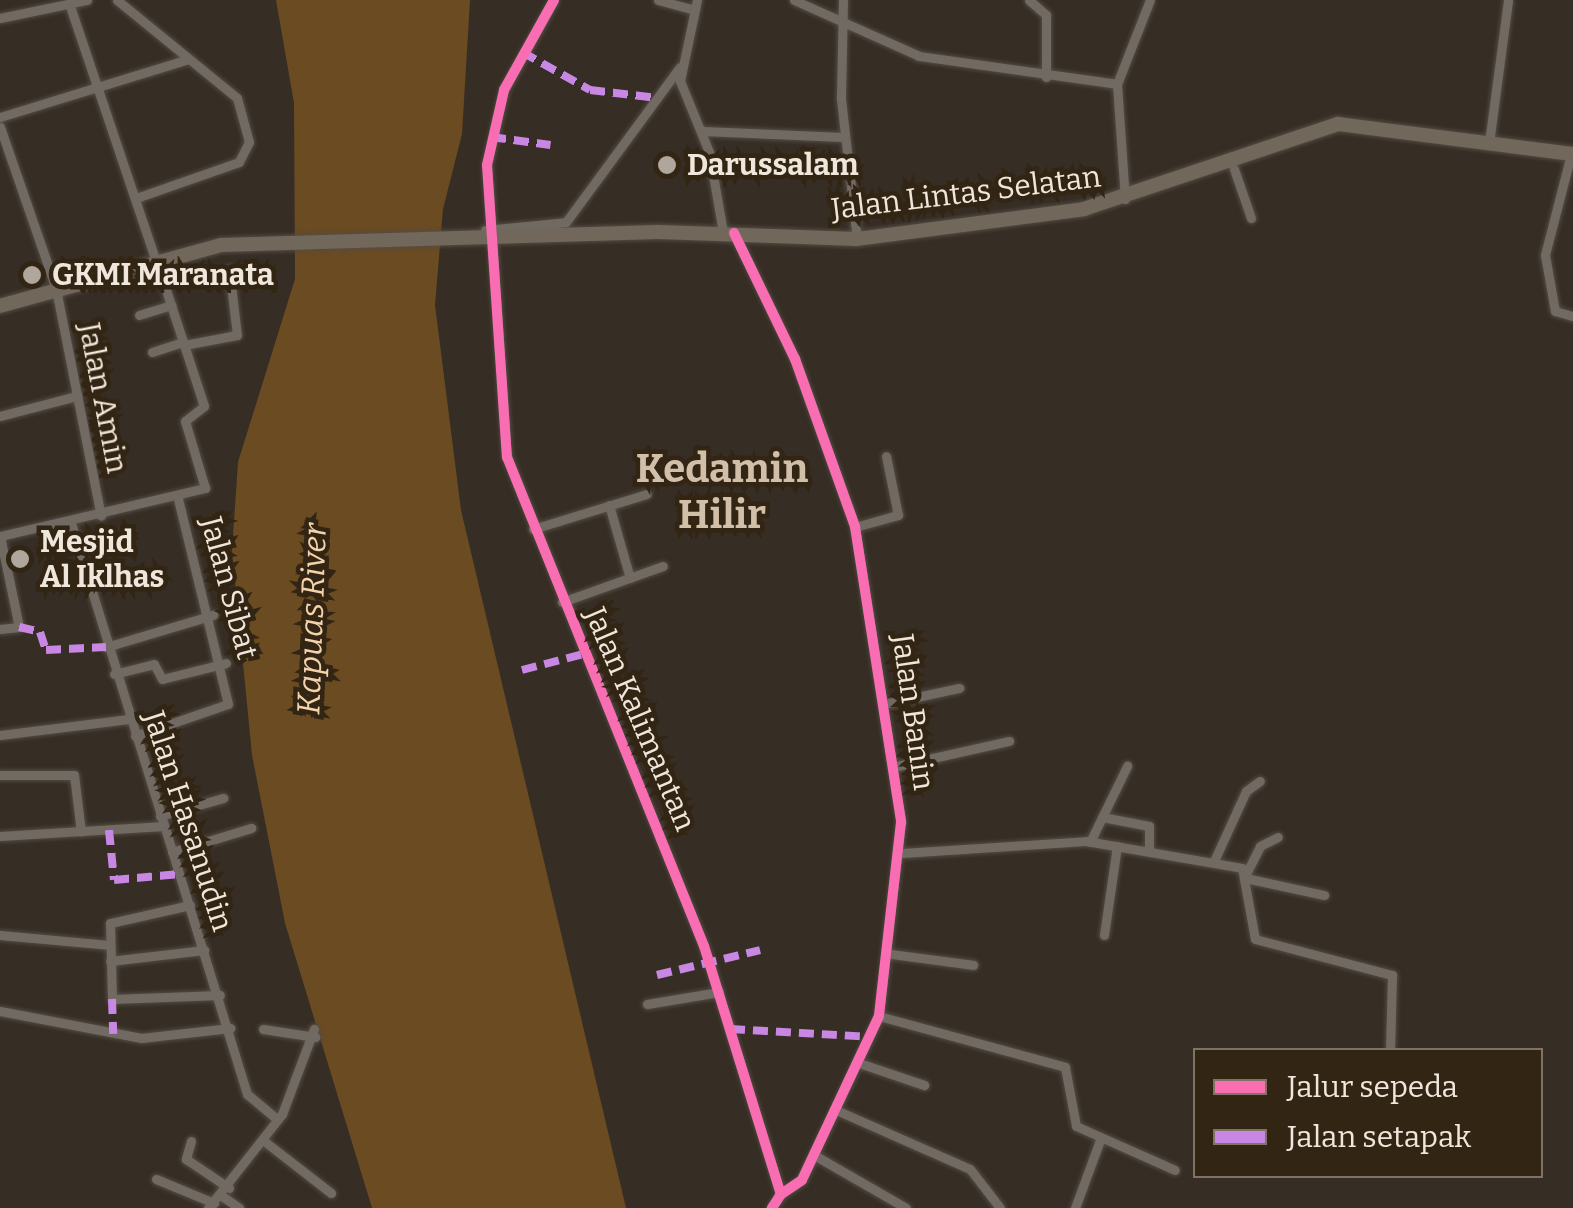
<!DOCTYPE html>
<style>
body{margin:0}
#map{position:relative;width:1573px;height:1208px;overflow:hidden;background:#362d24;font-family:Bitter,serif}
div>[style]{position:absolute}
[style*='--x']{left:calc(var(--x)*1px);top:calc(var(--y)*1px);width:calc(var(--w)*1px);rotate:calc(var(--a)*1deg)}
.water>*{inset:0;background:#6b4b22}
.roads{filter:drop-shadow(0 0 2px #534c43) drop-shadow(0 0 2px #534c43)}
.minor>*{height:9px;margin:-4.5px;padding:0 4.5px;transform-origin:4.5px;border-radius:4.5px;background:#716a63}
.highway>*{height:14px;margin:-7px;padding:0 7px;transform-origin:7px;border-radius:7px;background:#72675b}
.quiet>*{height:8px;margin-top:-4px;transform-origin:0;background:repeating-linear-gradient(90deg,#c787e3 0 15px,transparent 0 23px)}
.cycleway>*{height:10px;margin:-5px;padding:0 5px;transform-origin:5px;border-radius:5px;background:#f96db3}
.dots>*{width:28px;height:28px;translate:-50% -50%;box-sizing:border-box;border:5px solid #332513;border-radius:50%}
span{translate:-50% -50%;white-space:nowrap;text-align:center;line-height:1.15;-webkit-text-stroke:9px #332513;paint-order:stroke}
.poi-label{font-size:30px;color:#f0e7dc;font-weight:700}
.left{translate:0 -50%;text-align:left}
.street-label{font-size:30px;color:#f0e7dc}
.water-label{font-size:32px;color:#f4d2ac;font-style:italic}
.district-label{font-size:40px;color:#d1bfa9;font-weight:700}
.legend{position:absolute;left:1193px;top:1048px;width:350px;height:130px;box-sizing:border-box;background:#332513;border:2px solid #7f7363;margin:0;padding:12px 18px;list-style:none;font-size:30px;color:#f0e7dc}
.legend li{display:flex;align-items:center;gap:20px;height:50px}
.legend b{width:50px;border:2px solid #7f7363}
</style>
<div id="map">
<div class="water">
<i style="clip-path:polygon(276px 0,470px 0,462px 134px,443px 209px,435px 305px,461px 510px,626px 1208px,372px 1208px,285px 923px,252px 755px,232px 551px,238px 462px,295px 279px,294px 103px)"></i>
</div>
<div class="roads">
<div class="minor">
<i style="--x:117;--y:0;--w:155;--a:39.2"></i>
<i style="--x:237;--y:98;--w:46;--a:74.7"></i>
<i style="--x:249;--y:142;--w:22;--a:117"></i>
<i style="--x:239;--y:162;--w:109;--a:160.7"></i>
<i style="--x:554;--y:0;--w:103;--a:119.1"></i>
<i style="--x:504;--y:90;--w:77;--a:102.8"></i>
<i style="--x:487;--y:165;--w:293;--a:86.1"></i>
<i style="--x:507;--y:457;--w:527;--a:68.06"></i>
<i style="--x:704;--y:946;--w:260;--a:72.8"></i>
<i style="--x:781;--y:1194;--w:17;--a:123"></i>
<i style="--x:658;--y:0;--w:38;--a:15"></i>
<i style="--x:697;--y:0;--w:83;--a:101.9"></i>
<i style="--x:680;--y:81;--w:77;--a:67.8"></i>
<i style="--x:709;--y:152;--w:81;--a:80.1"></i>
<i style="--x:794;--y:0;--w:137;--a:24.1"></i>
<i style="--x:919;--y:56;--w:200;--a:8"></i>
<i style="--x:843;--y:0;--w:99;--a:91.2"></i>
<i style="--x:841;--y:99;--w:141;--a:83.5"></i>
<i style="--x:1029;--y:0;--w:23;--a:41"></i>
<i style="--x:1046;--y:15;--w:62;--a:90"></i>
<i style="--x:71;--y:9;--w:260;--a:71.4"></i>
<i style="--x:0;--y:18;--w:89;--a:-11.7"></i>
<i style="--x:0;--y:117;--w:197;--a:-17.1"></i>
<i style="--x:0;--y:127;--w:171;--a:70.9"></i>
<i style="--x:56;--y:289;--w:231;--a:78.8"></i>
<i style="--x:702;--y:131;--w:142;--a:2.4"></i>
<i style="--x:1489;--y:143;--w:144;--a:-82.4"></i>
<i style="--x:1569;--y:162;--w:96;--a:104.5"></i>
<i style="--x:1545;--y:255;--w:57;--a:79.9"></i>
<i style="--x:1555;--y:311;--w:19;--a:16"></i>
<i style="--x:1234;--y:169;--w:52;--a:70.9"></i>
<i style="--x:1125;--y:199;--w:115;--a:-94"></i>
<i style="--x:1117;--y:84;--w:90;--a:-68.6"></i>
<i style="--x:485;--y:230;--w:81;--a:-5.6"></i>
<i style="--x:566;--y:222;--w:192;--a:-53.7"></i>
<i style="--x:734;--y:233;--w:140;--a:64.2"></i>
<i style="--x:795;--y:359;--w:178;--a:70.3"></i>
<i style="--x:855;--y:527;--w:299;--a:81.1"></i>
<i style="--x:901;--y:822;--w:195;--a:96.5"></i>
<i style="--x:879;--y:1016;--w:181;--a:115.2"></i>
<i style="--x:802;--y:1180;--w:25;--a:146"></i>
<i style="--x:139;--y:315;--w:34;--a:-17"></i>
<i style="--x:184;--y:345;--w:54;--a:-10.7"></i>
<i style="--x:237;--y:335;--w:66;--a:-96.9"></i>
<i style="--x:152;--y:352;--w:33;--a:-18"></i>
<i style="--x:0;--y:416;--w:80;--a:-14.6"></i>
<i style="--x:609;--y:505;--w:76;--a:74"></i>
<i style="--x:71;--y:523;--w:598;--a:72.87"></i>
<i style="--x:247;--y:1094;--w:40;--a:40"></i>
<i style="--x:855;--y:527;--w:45;--a:-15.6"></i>
<i style="--x:898;--y:515;--w:60;--a:-101.5"></i>
<i style="--x:533;--y:529;--w:119;--a:-17.1"></i>
<i style="--x:0;--y:536;--w:211;--a:-13.2"></i>
<i style="--x:205;--y:488;--w:70;--a:-106.6"></i>
<i style="--x:185;--y:421;--w:24;--a:-38"></i>
<i style="--x:204;--y:406;--w:145;--a:-108.1"></i>
<i style="--x:562;--y:602;--w:107;--a:-19.6"></i>
<i style="--x:0;--y:629;--w:19;--a:-6"></i>
<i style="--x:19;--y:627;--w:93;--a:-101.8"></i>
<i style="--x:106;--y:647;--w:112;--a:-16.7"></i>
<i style="--x:114;--y:674;--w:41;--a:-14"></i>
<i style="--x:154;--y:664;--w:17;--a:62"></i>
<i style="--x:162;--y:679;--w:66;--a:-14"></i>
<i style="--x:889;--y:703;--w:72;--a:-12.1"></i>
<i style="--x:0;--y:735;--w:130;--a:-7.1"></i>
<i style="--x:135;--y:736;--w:98;--a:-19"></i>
<i style="--x:228;--y:704;--w:211;--a:-103.7"></i>
<i style="--x:897;--y:766;--w:115;--a:-12.6"></i>
<i style="--x:0;--y:775;--w:74;--a:0"></i>
<i style="--x:74;--y:775;--w:57;--a:83"></i>
<i style="--x:160;--y:816;--w:66;--a:-15.9"></i>
<i style="--x:1102;--y:817;--w:48;--a:10.8"></i>
<i style="--x:1149;--y:826;--w:24;--a:90"></i>
<i style="--x:0;--y:836;--w:164;--a:-3.5"></i>
<i style="--x:1090;--y:842;--w:85;--a:-64"></i>
<i style="--x:172;--y:852;--w:83;--a:-16.9"></i>
<i style="--x:902;--y:853;--w:184;--a:-3.7"></i>
<i style="--x:1086;--y:841;--w:158;--a:9.8"></i>
<i style="--x:1242;--y:868;--w:72;--a:79.6"></i>
<i style="--x:1255;--y:939;--w:142;--a:14.7"></i>
<i style="--x:1392;--y:975;--w:75;--a:91.5"></i>
<i style="--x:1214;--y:861;--w:77;--a:-65.4"></i>
<i style="--x:1246;--y:791;--w:17;--a:-36"></i>
<i style="--x:1247;--y:872;--w:29;--a:-63"></i>
<i style="--x:1260;--y:846;--w:20;--a:-27"></i>
<i style="--x:1250;--y:879;--w:76;--a:12.2"></i>
<i style="--x:190;--y:905;--w:82;--a:167.3"></i>
<i style="--x:110;--y:923;--w:76;--a:88.5"></i>
<i style="--x:112;--y:999;--w:108;--a:-2.1"></i>
<i style="--x:0;--y:935;--w:109;--a:5.2"></i>
<i style="--x:1104;--y:935;--w:90;--a:-81.7"></i>
<i style="--x:891;--y:954;--w:83;--a:7.6"></i>
<i style="--x:110;--y:961;--w:95;--a:-6.7"></i>
<i style="--x:647;--y:1004;--w:73;--a:-9.5"></i>
<i style="--x:0;--y:1011;--w:144;--a:10.8"></i>
<i style="--x:141;--y:1038;--w:90;--a:-6.4"></i>
<i style="--x:879;--y:1016;--w:193;--a:15.3"></i>
<i style="--x:1065;--y:1067;--w:60;--a:79.4"></i>
<i style="--x:1076;--y:1126;--w:108;--a:24"></i>
<i style="--x:263;--y:1029;--w:53;--a:8.7"></i>
<i style="--x:859;--y:1063;--w:69;--a:18.7"></i>
<i style="--x:836;--y:1110;--w:146;--a:23.8"></i>
<i style="--x:970;--y:1169;--w:49;--a:52.4"></i>
<i style="--x:191;--y:1141;--w:19;--a:106"></i>
<i style="--x:186;--y:1159;--w:52;--a:34"></i>
<i style="--x:264;--y:1141;--w:85;--a:37.8"></i>
<i style="--x:814;--y:1155;--w:106;--a:29.9"></i>
<i style="--x:156;--y:1179;--w:63;--a:22.5"></i>
<i style="--x:222;--y:1196;--w:21;--a:35"></i>
<i style="--x:208;--y:1208;--w:120;--a:-51.8"></i>
<i style="--x:282;--y:1114;--w:91;--a:-69.4"></i>
<i style="--x:1075;--y:1208;--w:72;--a:-69.8"></i>
</div>
<div class="highway">
<i style="--x:0;--y:306;--w:229;--a:-15.4"></i>
<i style="--x:221;--y:245;--w:437;--a:-1.7"></i>
<i style="--x:658;--y:232;--w:199;--a:2"></i>
<i style="--x:857;--y:239;--w:229;--a:-7.5"></i>
<i style="--x:1084;--y:209;--w:268;--a:-18.5"></i>
<i style="--x:1338;--y:124;--w:237;--a:7.3"></i>
</div>
</div>
<div class="quiet">
<i style="--x:522;--y:52;--w:78;--a:29.2"></i>
<i style="--x:590;--y:90;--w:68;--a:6.7"></i>
<i style="--x:491;--y:137;--w:60;--a:7.7"></i>
<i style="--x:19;--y:627;--w:22;--a:13"></i>
<i style="--x:40;--y:632;--w:19;--a:72"></i>
<i style="--x:46;--y:650;--w:60;--a:-2.9"></i>
<i style="--x:522;--y:670;--w:64;--a:-14.5"></i>
<i style="--x:109;--y:830;--w:50;--a:84.3"></i>
<i style="--x:114;--y:880;--w:66;--a:-5.2"></i>
<i style="--x:657;--y:975;--w:106;--a:-13.6"></i>
<i style="--x:112;--y:999;--w:35;--a:88"></i>
<i style="--x:730;--y:1029;--w:141;--a:3.2"></i>
</div>
<div class="cycleway">
<i style="--x:554;--y:0;--w:103;--a:119.1"></i>
<i style="--x:504;--y:90;--w:77;--a:102.8"></i>
<i style="--x:487;--y:165;--w:293;--a:86.1"></i>
<i style="--x:507;--y:457;--w:527;--a:68.06"></i>
<i style="--x:704;--y:946;--w:260;--a:72.8"></i>
<i style="--x:781;--y:1194;--w:17;--a:123"></i>
<i style="--x:734;--y:233;--w:140;--a:64.2"></i>
<i style="--x:795;--y:359;--w:178;--a:70.3"></i>
<i style="--x:855;--y:527;--w:299;--a:81.1"></i>
<i style="--x:901;--y:822;--w:195;--a:96.5"></i>
<i style="--x:879;--y:1016;--w:181;--a:115.2"></i>
<i style="--x:802;--y:1180;--w:25;--a:146"></i>
</div>
<div class="dots">
<i style="left:667px;top:165px;background:#afa69c"></i>
<i style="left:32px;top:275px;background:#afa69c"></i>
<i style="left:20px;top:559px;background:#afa69c"></i>
</div>
<div class="poi-label">
<span class="left" style="left:687px;top:165px">Darussalam</span>
<span class="left" style="left:52px;top:275px">GKMI Maranata</span>
<span class="left" style="left:40px;top:559px">Mesjid<br>Al Iklhas</span>
</div>
<div class="street-label">
<span style="left:966px;top:193px;rotate:-7deg">Jalan Lintas Selatan</span>
<span style="left:103px;top:398px;rotate:79deg">Jalan Amin</span>
<span style="left:229px;top:588px;rotate:75deg">Jalan Sibat</span>
<span style="left:913px;top:712px;rotate:82deg">Jalan Banin</span>
<span style="left:640px;top:719px;rotate:67deg">Jalan Kalimantan</span>
<span style="left:188px;top:821px;rotate:72deg">Jalan Hasanudin</span>
</div>
<div class="water-label">
<span style="left:312px;top:619px;rotate:-88deg">Kapuas River</span>
</div>
<div class="district-label">
<span style="left:722px;top:492px">Kedamin<br>Hilir</span>
</div>
<ul class="legend">
<li><b style="height:12px;background:#f96db3"></b>Jalur sepeda</li>
<li><b style="height:12px;background:#c787e3"></b>Jalan setapak</li>
</ul>
</div>
